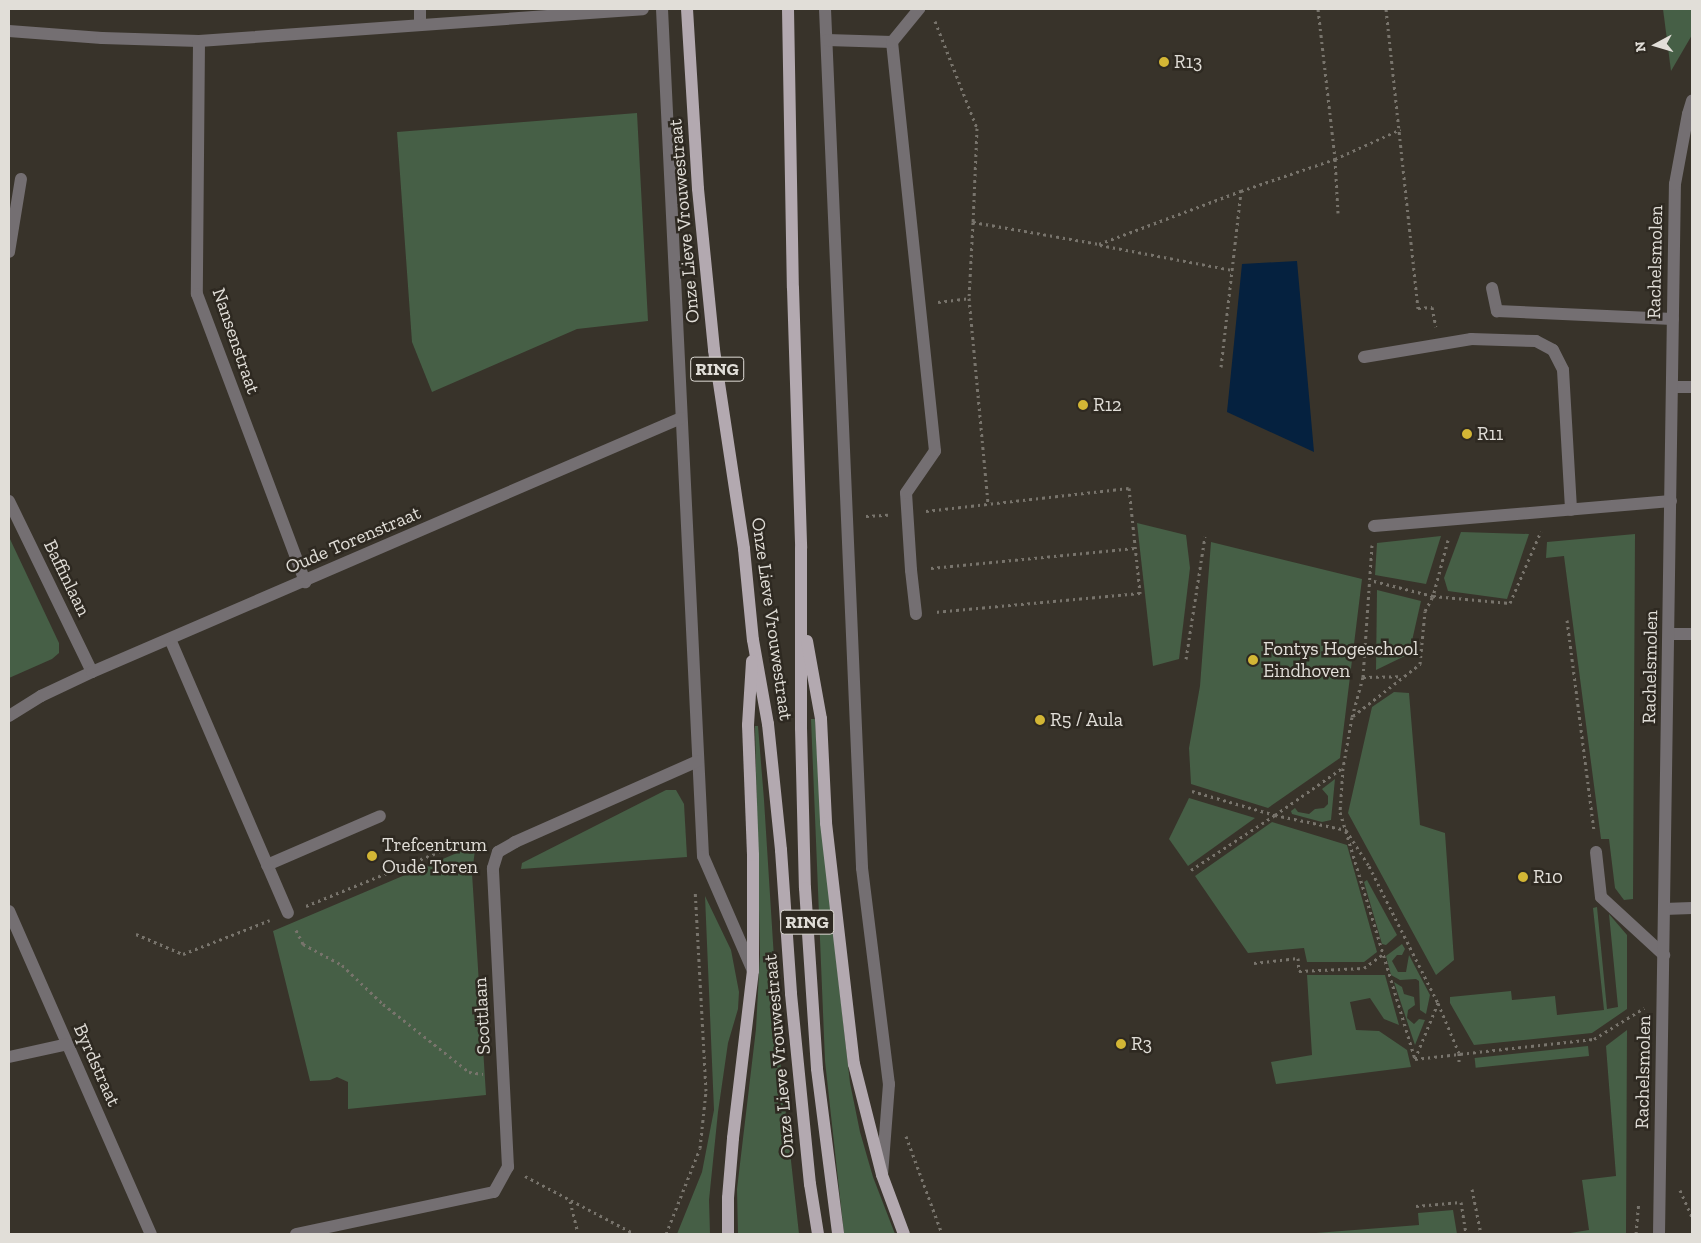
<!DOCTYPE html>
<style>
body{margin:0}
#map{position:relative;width:1701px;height:1243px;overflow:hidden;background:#38332a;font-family:"Zilla Slab",serif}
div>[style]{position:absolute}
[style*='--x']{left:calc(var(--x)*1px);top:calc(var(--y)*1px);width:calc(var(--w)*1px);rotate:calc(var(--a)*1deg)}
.green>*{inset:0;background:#465f46;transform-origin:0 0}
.water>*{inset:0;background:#05213f}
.path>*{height:3px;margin-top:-1.5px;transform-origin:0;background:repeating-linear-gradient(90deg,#78746c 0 2.5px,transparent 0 6.5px)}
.minor>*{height:12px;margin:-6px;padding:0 6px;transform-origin:6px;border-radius:6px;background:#746f72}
.major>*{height:12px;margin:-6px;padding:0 6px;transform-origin:6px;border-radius:6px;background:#b3a9b0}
.dots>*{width:14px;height:14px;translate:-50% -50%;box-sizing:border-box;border:2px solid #2e2921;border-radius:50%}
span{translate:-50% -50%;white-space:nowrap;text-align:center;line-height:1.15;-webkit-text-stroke:5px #2e2921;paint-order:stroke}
.shield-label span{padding:1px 4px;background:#2e2921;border:1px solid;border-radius:4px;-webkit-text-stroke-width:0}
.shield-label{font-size:18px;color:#e1ded8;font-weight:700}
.poi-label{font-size:19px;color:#e1ded8}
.left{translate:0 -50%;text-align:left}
.street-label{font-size:19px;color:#e1ded8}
.frame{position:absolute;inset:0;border:10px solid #e1ded8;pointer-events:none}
.north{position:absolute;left:1631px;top:20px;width:50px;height:50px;-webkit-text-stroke:4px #2e2921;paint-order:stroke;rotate:264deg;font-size:14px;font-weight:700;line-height:20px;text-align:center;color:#e1ded8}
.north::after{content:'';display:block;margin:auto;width:18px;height:22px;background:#e1ded8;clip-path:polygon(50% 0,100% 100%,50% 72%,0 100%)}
</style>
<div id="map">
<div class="green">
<i style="clip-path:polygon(1663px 9px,1692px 9px,1692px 35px,1671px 71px)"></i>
<i style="clip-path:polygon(637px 113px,648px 321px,577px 329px,432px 392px,412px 342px,397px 132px)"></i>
<i style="clip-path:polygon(1137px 523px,1186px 535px,1190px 568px,1179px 659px,1153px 666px)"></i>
<i style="clip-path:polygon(1461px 532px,1529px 534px,1507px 599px,1448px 591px,1444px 578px)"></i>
<i style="clip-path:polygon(1635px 534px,1633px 899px,1624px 900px,1615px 888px,1609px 839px,1601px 839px,1564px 556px,1546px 558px,1547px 542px)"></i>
<i style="clip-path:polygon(1441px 536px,1426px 584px,1375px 575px,1377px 543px)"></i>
<i style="clip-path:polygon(9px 537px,59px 643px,59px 653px,52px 659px,9px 678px)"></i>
<i style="clip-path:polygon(1211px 542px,1362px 579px,1340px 758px,1268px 808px,1191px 784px,1189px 748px,1200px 686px)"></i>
<i style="clip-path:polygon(1377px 590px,1421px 601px,1409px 654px,1376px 670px)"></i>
<i style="clip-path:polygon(1394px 692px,1409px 693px,1420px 825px,1445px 833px,1454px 960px,1436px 975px,1348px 813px,1372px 707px)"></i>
<i style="clip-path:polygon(811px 719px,815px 719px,821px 822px,850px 1083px,860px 1132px,873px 1177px,895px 1234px,844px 1234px,825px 1061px)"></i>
<i style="clip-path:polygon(755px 726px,758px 726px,764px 800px,781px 1069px,799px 1234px,738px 1234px,737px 1189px,756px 1029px,760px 954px)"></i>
<i style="clip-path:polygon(1335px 779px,1331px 820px,1322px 822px,1292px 814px,1291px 811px,1295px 808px,1298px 812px,1309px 814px,1315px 809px,1324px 808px,1328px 804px,1328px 796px,1322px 789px)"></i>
<i style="clip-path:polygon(666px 790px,676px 790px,684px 804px,687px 857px,521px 869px,522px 863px)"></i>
<i style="clip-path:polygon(1189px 798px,1255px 818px,1188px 866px,1169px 839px)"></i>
<i style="clip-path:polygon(1272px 822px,1347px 845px,1377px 952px,1364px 962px,1307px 962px,1304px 948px,1248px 953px,1195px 876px)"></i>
<i style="clip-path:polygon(464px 850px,475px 850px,472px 873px,486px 1095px,348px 1109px,348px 1082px,337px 1077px,330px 1080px,310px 1081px,273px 931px)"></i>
<i style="clip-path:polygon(1367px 880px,1397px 935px,1386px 945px,1382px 944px,1364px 882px)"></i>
<i style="clip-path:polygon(705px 896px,731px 950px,739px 992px,738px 1009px,728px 1043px,718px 1112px,709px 1200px,710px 1234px,677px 1234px,702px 1172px,714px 1110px)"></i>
<i style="clip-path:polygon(1597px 907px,1607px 1009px,1618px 1007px,1609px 914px,1627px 935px,1627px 1009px,1592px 1033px,1474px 1045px,1450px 1003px,1450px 997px,1511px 991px,1512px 1000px,1555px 996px,1557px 1015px,1604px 1010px,1593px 908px)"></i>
<i style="clip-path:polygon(1402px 944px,1405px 949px,1402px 955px,1397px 955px,1392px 961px,1398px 972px,1406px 972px,1409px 955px,1430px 995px,1426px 1014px,1420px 1010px,1419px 981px,1416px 979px,1400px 980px,1391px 975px,1386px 956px)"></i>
<i style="clip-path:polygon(1307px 975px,1385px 975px,1399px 1025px,1384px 1019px,1370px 998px,1350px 1002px,1356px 1030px,1379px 1031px,1407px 1050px,1411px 1067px,1276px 1084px,1271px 1062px,1312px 1055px)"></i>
<i style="clip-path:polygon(1394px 982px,1402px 987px,1404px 994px,1414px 997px,1415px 1005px,1408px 1010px,1407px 1018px,1414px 1024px,1419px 1019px,1425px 1020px,1415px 1045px)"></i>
<i style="clip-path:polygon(1627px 1030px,1626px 1234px,1564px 1234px,1589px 1230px,1582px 1180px,1616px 1176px,1606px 1046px)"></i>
<i style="left:1588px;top:1046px;width:10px;height:114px;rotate:84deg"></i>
<i style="clip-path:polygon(1453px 1210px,1457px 1234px,1303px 1234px,1419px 1225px,1418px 1213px)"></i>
</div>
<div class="water">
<i style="clip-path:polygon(1297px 261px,1314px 452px,1227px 412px,1242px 264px)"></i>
</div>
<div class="path">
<i style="--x:1318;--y:9;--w:151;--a:83.5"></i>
<i style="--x:1335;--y:159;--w:54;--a:86.8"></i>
<i style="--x:1386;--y:9;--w:301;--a:83.9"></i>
<i style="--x:1418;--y:308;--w:14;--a:-4"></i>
<i style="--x:1432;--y:307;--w:20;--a:79"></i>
<i style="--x:935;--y:21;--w:115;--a:68.6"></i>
<i style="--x:977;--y:128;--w:94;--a:92.4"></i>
<i style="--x:973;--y:222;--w:128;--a:9.9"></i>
<i style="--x:1099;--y:244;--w:152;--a:-20.5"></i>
<i style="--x:1241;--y:191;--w:99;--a:-18.8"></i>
<i style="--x:1335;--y:159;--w:72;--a:-24.4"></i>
<i style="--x:973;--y:222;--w:76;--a:93"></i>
<i style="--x:969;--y:298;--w:207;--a:84.7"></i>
<i style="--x:1100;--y:245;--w:134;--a:10.7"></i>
<i style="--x:938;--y:302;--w:31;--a:-7"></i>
<i style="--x:1221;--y:367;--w:176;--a:-83.5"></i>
<i style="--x:926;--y:511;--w:204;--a:-6.5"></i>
<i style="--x:1129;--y:488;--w:106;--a:84"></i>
<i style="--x:1140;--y:593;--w:206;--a:174.7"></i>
<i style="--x:866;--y:516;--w:22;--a:-3"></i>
<i style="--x:1448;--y:540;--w:58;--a:105"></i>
<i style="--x:1433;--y:596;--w:77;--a:5.2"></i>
<i style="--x:1510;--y:603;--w:78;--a:-66.7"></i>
<i style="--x:1372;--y:545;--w:132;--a:93.9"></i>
<i style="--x:1363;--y:677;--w:41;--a:105.4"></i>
<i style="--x:1352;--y:717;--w:52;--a:100"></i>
<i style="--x:1343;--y:768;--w:44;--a:93.9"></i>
<i style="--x:1340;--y:812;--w:258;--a:73.1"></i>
<i style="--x:1415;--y:1059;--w:61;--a:-67.7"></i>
<i style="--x:931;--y:568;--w:205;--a:-5.6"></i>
<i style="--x:1567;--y:620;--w:214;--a:82.7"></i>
<i style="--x:1186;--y:659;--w:124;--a:-81.2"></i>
<i style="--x:1363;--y:677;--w:39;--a:-1"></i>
<i style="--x:1353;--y:716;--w:85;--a:-37.8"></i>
<i style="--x:1420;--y:664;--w:53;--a:-84.6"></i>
<i style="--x:1425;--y:611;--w:17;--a:-62"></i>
<i style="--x:1433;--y:596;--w:65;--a:-165.7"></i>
<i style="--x:1192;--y:791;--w:86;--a:16.1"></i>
<i style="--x:1275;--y:815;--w:82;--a:-35"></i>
<i style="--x:1191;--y:870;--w:100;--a:-33.2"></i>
<i style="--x:1275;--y:815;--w:73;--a:11.9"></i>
<i style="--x:1346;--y:830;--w:43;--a:57.4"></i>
<i style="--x:1369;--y:866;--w:153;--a:63.3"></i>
<i style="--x:1438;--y:1003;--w:54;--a:67.2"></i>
<i style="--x:1459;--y:1053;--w:9;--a:90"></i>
<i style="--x:306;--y:906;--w:170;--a:-22.2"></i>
<i style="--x:463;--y:842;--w:16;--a:14"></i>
<i style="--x:296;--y:930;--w:16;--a:63"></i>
<i style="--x:303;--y:944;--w:44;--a:28.3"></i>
<i style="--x:342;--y:965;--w:57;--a:43.6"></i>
<i style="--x:383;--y:1004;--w:110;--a:38.3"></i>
<i style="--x:469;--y:1072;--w:14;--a:8"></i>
<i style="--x:136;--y:934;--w:51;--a:23.1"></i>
<i style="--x:183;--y:954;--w:93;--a:-21.3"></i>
<i style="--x:1254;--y:963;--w:44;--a:-6.5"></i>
<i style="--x:1298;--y:958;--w:13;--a:86"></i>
<i style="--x:1299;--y:971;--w:65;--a:-2.6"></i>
<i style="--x:1364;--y:968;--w:24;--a:-36"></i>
<i style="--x:1415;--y:1059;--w:180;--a:-6.4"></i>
<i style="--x:1594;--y:1039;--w:59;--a:-31.8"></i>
<i style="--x:906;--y:1136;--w:104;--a:69.8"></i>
<i style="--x:525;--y:1176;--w:124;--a:27.8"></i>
<i style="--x:1472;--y:1189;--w:46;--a:78.7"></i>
<i style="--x:1680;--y:1190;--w:30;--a:66"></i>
<i style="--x:570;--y:1201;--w:34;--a:76"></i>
<i style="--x:1416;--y:1206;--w:45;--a:-5.1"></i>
<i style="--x:1461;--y:1202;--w:32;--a:81"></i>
<i style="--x:666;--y:1234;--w:92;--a:-68.4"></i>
<i style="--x:700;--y:1148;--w:57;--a:-84"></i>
<i style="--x:706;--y:1091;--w:201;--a:-93.1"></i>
<i style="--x:1636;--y:1234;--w:32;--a:-85"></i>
</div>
<div class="minor">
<i style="--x:420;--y:9;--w:16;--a:90"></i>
<i style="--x:662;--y:9;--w:848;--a:87.23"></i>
<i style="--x:703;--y:856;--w:125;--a:66.5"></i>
<i style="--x:825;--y:9;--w:860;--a:87.53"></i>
<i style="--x:862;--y:868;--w:218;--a:82.9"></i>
<i style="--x:889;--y:1084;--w:90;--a:94.4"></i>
<i style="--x:9;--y:31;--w:93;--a:4.3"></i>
<i style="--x:102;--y:38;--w:97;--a:1.8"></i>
<i style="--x:199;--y:41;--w:445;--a:-4.1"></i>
<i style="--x:827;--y:40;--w:65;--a:1.8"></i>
<i style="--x:199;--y:41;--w:253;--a:90.5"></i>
<i style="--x:197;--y:294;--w:308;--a:69.4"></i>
<i style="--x:9;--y:252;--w:74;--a:-80.7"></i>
<i style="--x:1492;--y:288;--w:24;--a:78"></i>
<i style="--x:1497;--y:311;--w:176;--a:2.6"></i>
<i style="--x:1364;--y:357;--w:109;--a:-9.5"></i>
<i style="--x:1471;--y:339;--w:65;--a:1.8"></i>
<i style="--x:1536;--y:341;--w:19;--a:28"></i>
<i style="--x:1553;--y:350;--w:22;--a:63"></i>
<i style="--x:1563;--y:370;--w:140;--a:86.7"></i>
<i style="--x:1672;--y:387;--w:20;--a:0"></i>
<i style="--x:9;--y:501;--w:190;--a:64.1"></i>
<i style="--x:1374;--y:526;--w:298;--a:-4.8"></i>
<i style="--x:916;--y:614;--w:44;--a:-96.5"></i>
<i style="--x:911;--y:570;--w:77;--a:-93.7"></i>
<i style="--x:906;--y:493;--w:51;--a:-55.4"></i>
<i style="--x:935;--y:451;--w:411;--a:-96"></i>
<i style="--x:892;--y:42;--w:43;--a:-50.7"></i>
<i style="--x:1669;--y:634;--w:23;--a:0"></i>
<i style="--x:170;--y:639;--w:298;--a:66.7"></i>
<i style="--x:9;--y:716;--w:38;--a:-32"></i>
<i style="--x:41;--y:696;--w:56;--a:-25.2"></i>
<i style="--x:92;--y:672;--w:641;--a:-23.33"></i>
<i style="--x:1596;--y:852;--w:45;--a:83.7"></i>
<i style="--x:1601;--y:897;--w:86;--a:42.6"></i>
<i style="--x:267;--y:865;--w:123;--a:-23.4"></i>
<i style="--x:1664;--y:909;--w:28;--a:-2"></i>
<i style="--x:9;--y:911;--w:353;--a:66.3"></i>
<i style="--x:9;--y:1057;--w:60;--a:-12.4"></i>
<i style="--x:296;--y:1234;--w:202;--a:-12"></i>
<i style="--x:494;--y:1192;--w:29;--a:-61"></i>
<i style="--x:508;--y:1167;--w:299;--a:-92.9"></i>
<i style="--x:493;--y:868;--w:17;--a:-73"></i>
<i style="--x:498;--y:852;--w:20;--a:-30"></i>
<i style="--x:515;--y:842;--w:200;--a:-23.9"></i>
<i style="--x:1659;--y:1234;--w:1050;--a:-89.13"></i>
<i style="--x:1675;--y:184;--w:71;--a:-79.5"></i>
<i style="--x:1688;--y:114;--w:14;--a:-73"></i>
</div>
<div class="major">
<i style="--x:687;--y:9;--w:180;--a:86.5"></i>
<i style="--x:698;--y:189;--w:162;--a:84.3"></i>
<i style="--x:714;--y:350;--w:201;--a:81.4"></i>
<i style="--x:744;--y:549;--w:91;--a:84.4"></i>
<i style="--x:753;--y:640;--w:85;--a:79.9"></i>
<i style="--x:768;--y:724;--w:127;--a:84.1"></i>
<i style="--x:781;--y:850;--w:144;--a:86"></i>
<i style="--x:791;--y:994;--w:191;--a:84.3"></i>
<i style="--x:810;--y:1184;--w:51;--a:80.9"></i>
<i style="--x:788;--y:9;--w:279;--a:89"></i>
<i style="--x:793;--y:288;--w:260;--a:88.2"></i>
<i style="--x:801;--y:548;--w:180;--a:90"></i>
<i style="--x:801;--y:728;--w:160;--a:88.6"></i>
<i style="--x:805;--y:888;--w:181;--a:86.2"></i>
<i style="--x:817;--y:1069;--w:166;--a:82.7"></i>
<i style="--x:807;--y:641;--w:79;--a:79.8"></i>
<i style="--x:821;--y:719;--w:104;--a:87.2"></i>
<i style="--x:826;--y:823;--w:243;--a:83.4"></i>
<i style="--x:854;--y:1064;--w:114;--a:75.8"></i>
<i style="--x:882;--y:1175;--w:63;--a:69.6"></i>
<i style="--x:728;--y:1234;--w:36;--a:-90"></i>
<i style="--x:728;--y:1198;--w:60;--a:-85.2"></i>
<i style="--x:733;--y:1138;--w:168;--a:-83.2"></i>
<i style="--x:753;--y:971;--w:116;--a:-90"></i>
<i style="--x:753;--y:855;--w:130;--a:-92.2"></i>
<i style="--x:748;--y:725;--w:64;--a:-86.4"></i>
</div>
<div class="dots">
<i style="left:1164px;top:62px;background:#d3b635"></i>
<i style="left:1083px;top:405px;background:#d3b635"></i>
<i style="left:1467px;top:434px;background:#d3b635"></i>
<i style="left:1253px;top:660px;background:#d3b635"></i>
<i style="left:1040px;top:720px;background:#d3b635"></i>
<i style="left:372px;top:856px;background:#d3b635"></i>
<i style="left:1523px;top:877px;background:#d3b635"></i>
<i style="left:1121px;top:1044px;background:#d3b635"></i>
</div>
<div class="shield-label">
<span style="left:717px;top:369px">RING</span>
<span style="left:807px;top:922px">RING</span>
</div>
<div class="poi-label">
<span class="left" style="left:1174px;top:62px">R13</span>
<span class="left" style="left:1093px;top:405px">R12</span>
<span class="left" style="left:1477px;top:434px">R11</span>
<span class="left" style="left:1263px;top:660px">Fontys Hogeschool<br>Eindhoven</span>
<span class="left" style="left:1050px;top:720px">R5 / Aula</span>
<span class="left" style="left:382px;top:856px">Trefcentrum<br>Oude Toren</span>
<span class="left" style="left:1533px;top:877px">R10</span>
<span class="left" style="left:1131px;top:1044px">R3</span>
</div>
<div class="street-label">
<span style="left:684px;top:221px;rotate:-95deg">Onze Lieve Vrouwestraat</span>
<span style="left:1655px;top:262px;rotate:-89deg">Rachelsmolen</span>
<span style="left:236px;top:341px;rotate:71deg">Nansenstraat</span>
<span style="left:353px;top:540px;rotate:-23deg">Oude Torenstraat</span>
<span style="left:67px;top:578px;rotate:64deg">Baffinlaan</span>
<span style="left:772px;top:619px;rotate:82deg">Onze Lieve Vrouwestraat</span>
<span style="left:1650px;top:667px;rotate:-89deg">Rachelsmolen</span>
<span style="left:482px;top:1016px;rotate:-93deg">Scottlaan</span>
<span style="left:779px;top:1056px;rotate:-95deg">Onze Lieve Vrouwestraat</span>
<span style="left:97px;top:1065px;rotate:66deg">Byrdstraat</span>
<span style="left:1643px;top:1072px;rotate:-89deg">Rachelsmolen</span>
</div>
<div class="frame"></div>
<div class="north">N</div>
</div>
